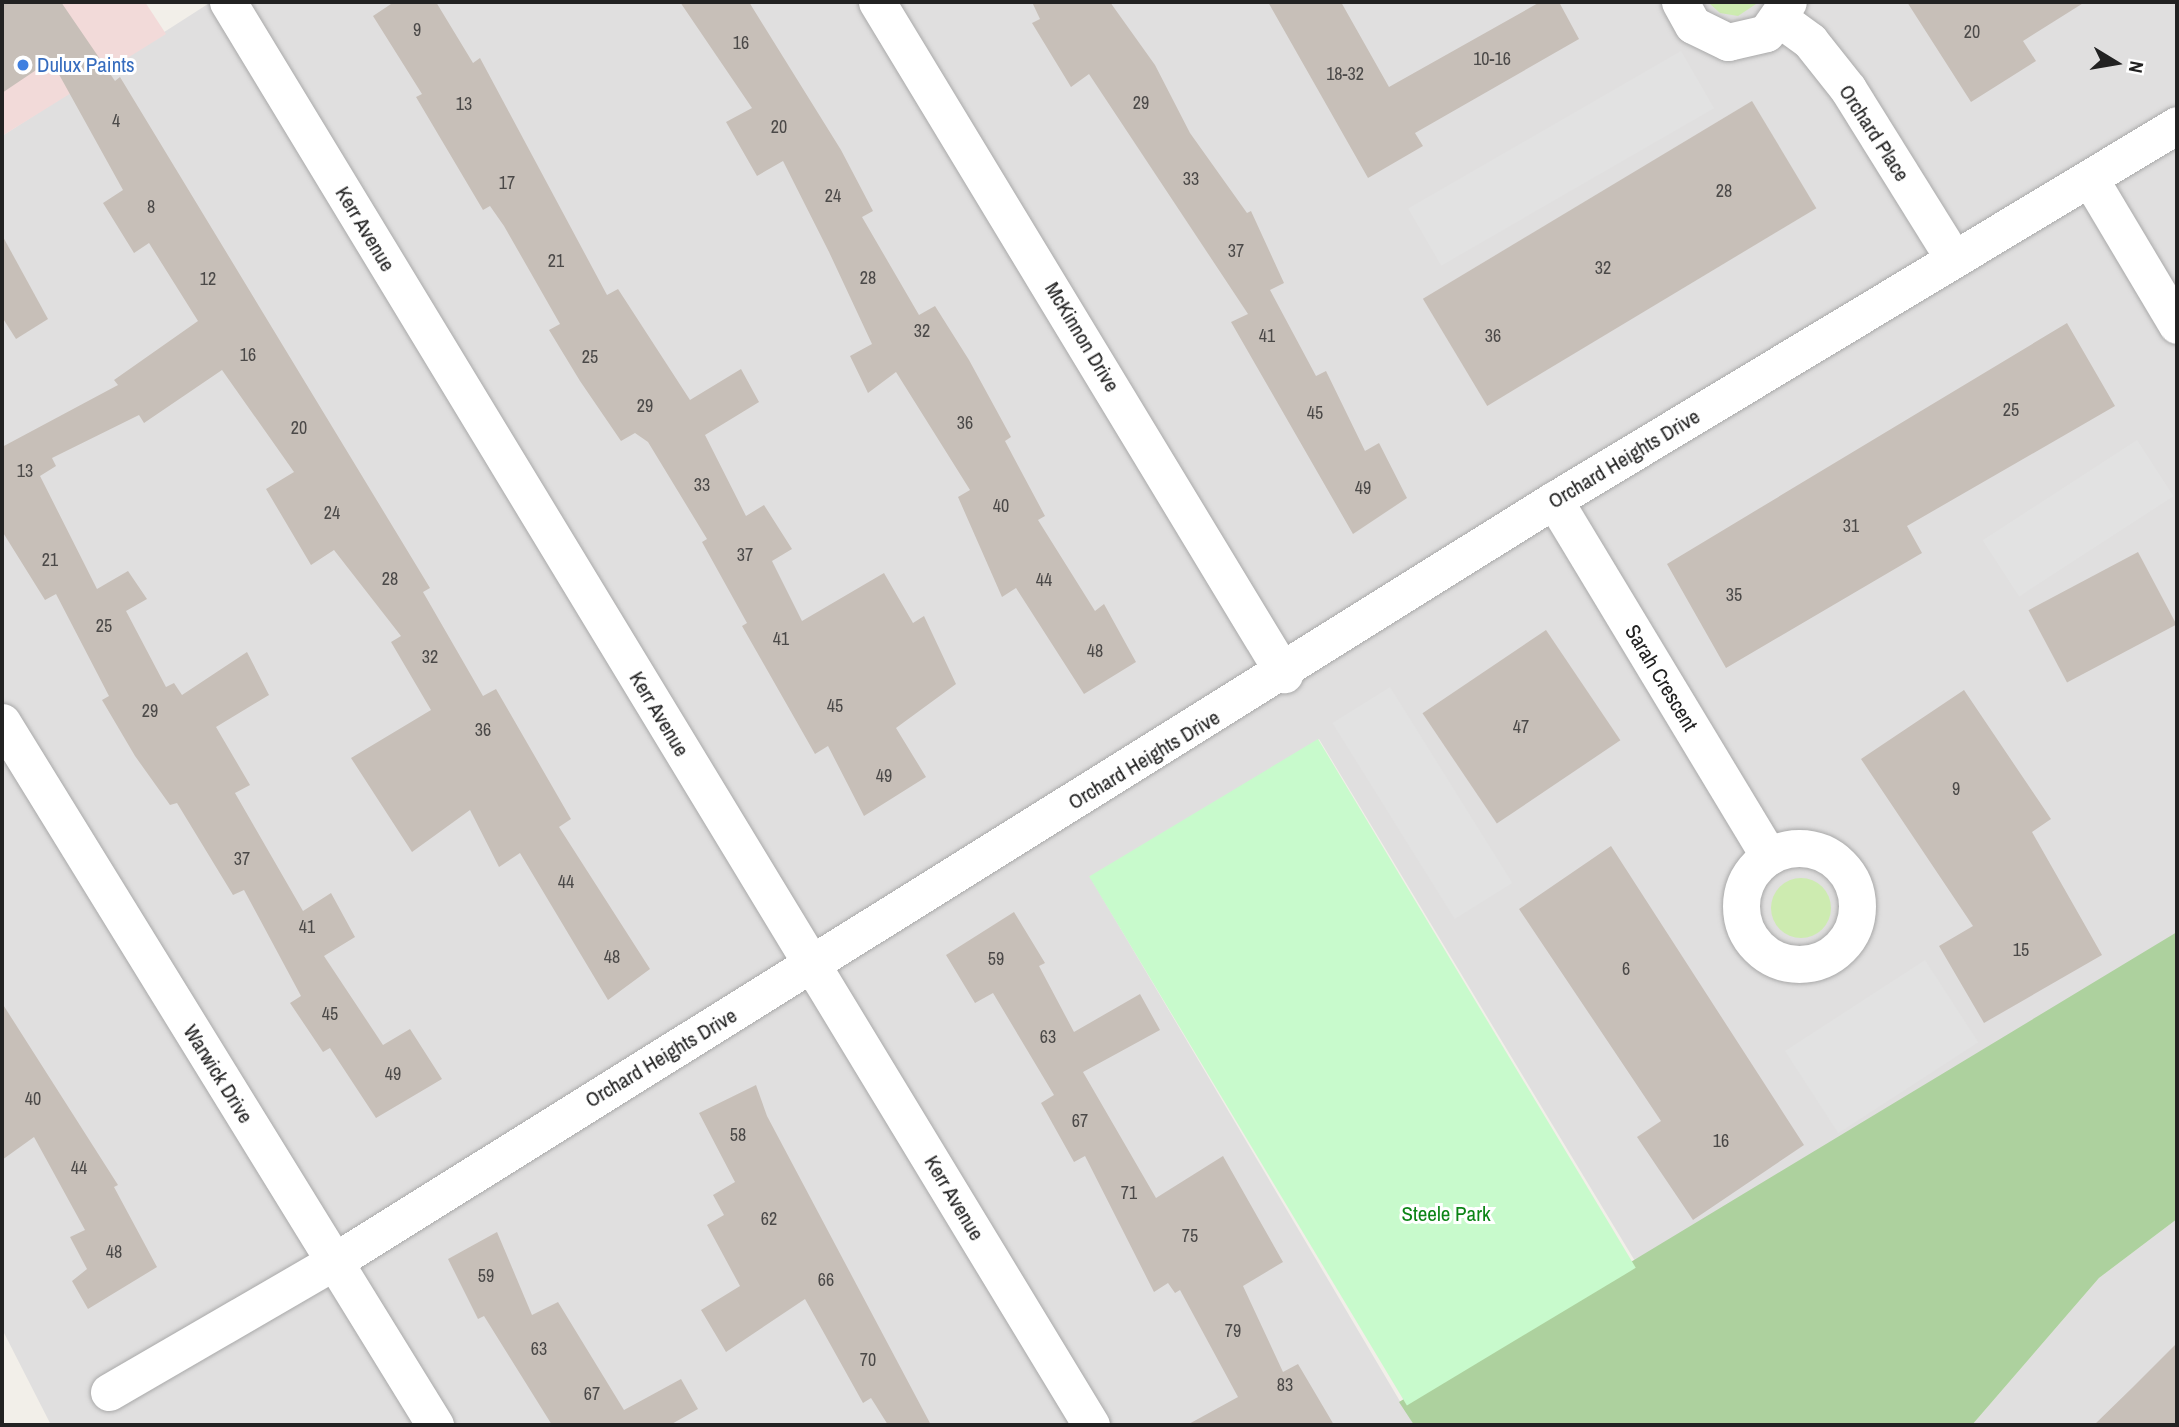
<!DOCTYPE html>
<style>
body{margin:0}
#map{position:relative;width:2179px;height:1427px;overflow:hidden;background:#f2efe9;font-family:"Archivo Narrow",sans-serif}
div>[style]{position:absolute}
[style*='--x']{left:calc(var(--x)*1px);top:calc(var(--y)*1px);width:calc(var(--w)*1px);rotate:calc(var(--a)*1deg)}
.residential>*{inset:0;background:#e0dfdf}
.commercial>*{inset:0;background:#f2dad9}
.grass>*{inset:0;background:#cdebb0}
.round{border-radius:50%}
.forest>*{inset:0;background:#add19e}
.park>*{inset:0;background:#c8facc;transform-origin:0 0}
.parking>*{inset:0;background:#e2e2e2;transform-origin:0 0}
.building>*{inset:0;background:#c7bfb8;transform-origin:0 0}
.roads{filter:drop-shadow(0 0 2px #a9a9a9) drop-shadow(0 0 2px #a9a9a9)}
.minor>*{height:37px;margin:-18.5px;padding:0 18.5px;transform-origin:18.5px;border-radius:18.5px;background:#fff}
.minor>.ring{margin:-18.5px;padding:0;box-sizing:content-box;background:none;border:37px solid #fff;border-radius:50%}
.dots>*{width:19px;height:19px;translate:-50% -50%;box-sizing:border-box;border:4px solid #fff;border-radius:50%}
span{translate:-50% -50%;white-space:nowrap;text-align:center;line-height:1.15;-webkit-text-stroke:6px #fff;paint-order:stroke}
.number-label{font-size:18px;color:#4b4948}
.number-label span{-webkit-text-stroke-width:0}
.shop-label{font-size:21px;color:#366cbe}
.left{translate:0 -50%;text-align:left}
.street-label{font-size:21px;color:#222}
.park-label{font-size:21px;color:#0c8416}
.frame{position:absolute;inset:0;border:4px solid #222;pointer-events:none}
.north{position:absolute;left:2081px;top:28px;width:70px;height:70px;-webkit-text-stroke:5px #fff;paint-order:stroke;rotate:101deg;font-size:19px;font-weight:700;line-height:28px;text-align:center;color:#222}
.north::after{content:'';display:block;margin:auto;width:24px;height:32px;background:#222;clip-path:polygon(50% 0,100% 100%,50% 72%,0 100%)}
</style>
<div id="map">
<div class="residential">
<i style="clip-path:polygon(211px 2px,2177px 2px,2177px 938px,1638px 1266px,1319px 739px,1093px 882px,1414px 1425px,51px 1425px,2px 1329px,2px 136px)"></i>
<i style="clip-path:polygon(2177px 1219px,2177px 1425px,1972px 1425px,2099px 1278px)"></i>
</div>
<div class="commercial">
<i style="clip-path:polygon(2px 2px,145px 2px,166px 34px,2px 136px)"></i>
</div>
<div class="grass">
<i style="clip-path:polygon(1708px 2px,1759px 2px,1738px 16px,1720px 13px)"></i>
<i class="round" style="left:1771px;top:878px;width:60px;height:60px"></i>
</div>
<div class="forest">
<i style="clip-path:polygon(2177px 932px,2177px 1219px,2099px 1278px,1972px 1425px,1414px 1425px,1399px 1402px)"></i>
</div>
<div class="park">
<i style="left:1318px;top:739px;width:617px;height:267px;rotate:59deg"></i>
</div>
<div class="parking">
<i style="left:1681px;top:51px;width:66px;height:315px;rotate:60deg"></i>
<i style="left:2137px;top:440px;width:67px;height:184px;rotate:57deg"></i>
<i style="left:1390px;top:687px;width:231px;height:68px;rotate:58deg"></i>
<i style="left:1925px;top:960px;width:98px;height:167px;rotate:57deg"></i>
</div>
<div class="building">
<i style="clip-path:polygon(2px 2px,61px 2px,115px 81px,120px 77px,430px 588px,423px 592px,483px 696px,496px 689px,571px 819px,559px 827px,650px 969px,608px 1000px,520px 853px,499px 867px,470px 810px,412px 852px,351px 758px,431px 710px,391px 642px,401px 636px,334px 550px,311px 565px,266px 489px,294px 472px,222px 370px,144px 423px,139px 415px,52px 458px,56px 466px,40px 476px,97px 589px,128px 571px,147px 599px,126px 611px,166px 687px,174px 683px,182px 695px,247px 652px,269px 695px,216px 727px,250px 785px,235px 793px,303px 911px,331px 893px,355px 937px,324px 956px,383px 1045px,410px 1029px,442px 1079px,376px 1118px,330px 1048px,323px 1052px,290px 1003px,301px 996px,244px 890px,233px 895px,177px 803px,170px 805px,135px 756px,102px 700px,109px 696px,56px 594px,45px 600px,2px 531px,2px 447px,118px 385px,114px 380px,198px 321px,149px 243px,134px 253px,103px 203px,123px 190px,51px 60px,2px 93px)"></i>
<i style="clip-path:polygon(394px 2px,436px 2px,473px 63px,480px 58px,607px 295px,618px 289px,690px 400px,741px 369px,759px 402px,705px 435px,746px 516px,764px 505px,792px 549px,772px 561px,802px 621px,884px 573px,913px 623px,924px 616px,956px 684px,896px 728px,926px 777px,864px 816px,828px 746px,815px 754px,742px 626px,747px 623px,702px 542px,707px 539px,648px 442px,635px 433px,621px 441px,580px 381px,549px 330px,560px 324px,504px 226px,490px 206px,483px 210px,416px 97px,422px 94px,373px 16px)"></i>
<i style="clip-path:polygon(680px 2px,749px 2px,841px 150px,873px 211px,862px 217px,919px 315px,935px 306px,969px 360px,1011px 437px,1005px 441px,1045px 516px,1038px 520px,1095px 611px,1104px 604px,1136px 662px,1084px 694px,1016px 588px,1002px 597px,958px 497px,970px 490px,896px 372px,868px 393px,850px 356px,872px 344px,829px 252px,783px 161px,757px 176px,726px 122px,752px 108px)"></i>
<i style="clip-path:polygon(1032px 2px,1110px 2px,1155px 65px,1190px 133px,1247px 213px,1251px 211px,1284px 283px,1270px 290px,1316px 376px,1326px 371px,1365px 451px,1379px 443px,1407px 498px,1353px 534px,1231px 322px,1248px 314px,1089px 74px,1071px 87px,1032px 23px,1040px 19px)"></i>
<i style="clip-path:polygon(1268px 2px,1341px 2px,1389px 87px,1540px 2px,1559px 2px,1579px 39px,1415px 133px,1423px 146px,1368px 178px)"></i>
<i style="clip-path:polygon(1907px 2px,2085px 2px,2023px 41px,2036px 61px,1971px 102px)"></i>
<i style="left:1752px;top:101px;width:125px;height:384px;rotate:59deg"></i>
<i style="clip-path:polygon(2px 235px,48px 319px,16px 339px,2px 317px)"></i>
<i style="clip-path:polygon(2067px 323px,2115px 406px,1907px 526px,1922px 553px,1726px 668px,1667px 564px)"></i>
<i style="left:2138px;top:552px;width:82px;height:124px;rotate:62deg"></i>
<i style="left:1546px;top:630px;width:133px;height:149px;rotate:56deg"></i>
<i style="clip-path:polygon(1964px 690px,2051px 819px,2032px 832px,2102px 955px,1984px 1023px,1939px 946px,1973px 926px,1861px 759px)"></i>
<i style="clip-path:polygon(1611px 846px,1804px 1145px,1693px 1220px,1637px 1137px,1661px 1121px,1519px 909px)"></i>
<i style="clip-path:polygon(1014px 912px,1045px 963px,1039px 966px,1074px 1032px,1140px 994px,1160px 1030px,1083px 1072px,1156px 1198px,1223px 1156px,1283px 1262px,1243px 1286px,1283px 1372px,1298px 1364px,1334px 1425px,1187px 1425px,1238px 1397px,1180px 1290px,1175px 1293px,1168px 1283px,1154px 1292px,1085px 1156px,1074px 1162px,1041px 1103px,1054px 1095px,993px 993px,975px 1003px,946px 955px)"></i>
<i style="clip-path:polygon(2px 1003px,118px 1185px,114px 1187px,157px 1267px,88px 1309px,72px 1281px,87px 1269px,70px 1237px,85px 1230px,34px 1137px,2px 1160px)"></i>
<i style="clip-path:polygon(756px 1085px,767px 1116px,931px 1425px,888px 1425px,871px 1398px,863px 1403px,805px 1299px,726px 1352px,701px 1310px,740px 1286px,707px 1225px,724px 1215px,713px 1195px,735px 1182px,699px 1113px)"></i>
<i style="clip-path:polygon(497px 1232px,532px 1315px,558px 1302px,624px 1410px,681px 1379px,698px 1409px,670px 1425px,552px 1425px,484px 1316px,478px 1319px,448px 1259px)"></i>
<i style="clip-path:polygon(2177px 1343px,2177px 1425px,2094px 1425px,2132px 1388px)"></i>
</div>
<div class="roads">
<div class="minor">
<i style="--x:228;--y:2;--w:1664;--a:58.76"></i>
<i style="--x:877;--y:2;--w:786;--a:58.8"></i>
<i style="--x:1680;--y:2;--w:26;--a:61"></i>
<i style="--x:1693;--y:25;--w:39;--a:26"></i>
<i style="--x:1728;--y:42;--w:39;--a:-13"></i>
<i style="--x:1766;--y:33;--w:38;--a:-55"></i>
<i style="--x:1780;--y:19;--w:37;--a:36"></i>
<i style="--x:1810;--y:41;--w:61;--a:51.6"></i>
<i style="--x:1848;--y:89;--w:200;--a:58.1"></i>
<i style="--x:2090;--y:179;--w:170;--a:59.2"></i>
<i style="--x:1554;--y:500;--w:416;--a:58.9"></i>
<i style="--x:2;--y:722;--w:826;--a:58.37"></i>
<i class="ring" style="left:1741px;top:848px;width:79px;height:79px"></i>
<i style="--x:109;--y:1392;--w:261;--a:-30.1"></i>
<i style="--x:335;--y:1261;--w:1437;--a:-31.98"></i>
<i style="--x:1554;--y:500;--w:727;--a:-31.04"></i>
</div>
</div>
<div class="dots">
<i style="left:23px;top:65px;background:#3f7fe0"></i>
</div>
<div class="number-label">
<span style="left:417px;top:30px">9</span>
<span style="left:1972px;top:32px">20</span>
<span style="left:741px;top:43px">16</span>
<span style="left:1492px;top:59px">10-16</span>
<span style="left:1345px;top:74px">18-32</span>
<span style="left:1141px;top:103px">29</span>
<span style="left:464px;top:104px">13</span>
<span style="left:116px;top:121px">4</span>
<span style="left:779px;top:127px">20</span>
<span style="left:1191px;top:179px">33</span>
<span style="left:507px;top:183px">17</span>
<span style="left:1724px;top:191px">28</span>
<span style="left:833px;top:196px">24</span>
<span style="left:151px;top:207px">8</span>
<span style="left:1236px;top:251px">37</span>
<span style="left:556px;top:261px">21</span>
<span style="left:1603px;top:268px">32</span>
<span style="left:868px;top:278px">28</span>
<span style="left:208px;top:279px">12</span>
<span style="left:922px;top:331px">32</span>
<span style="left:1267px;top:336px">41</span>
<span style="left:1493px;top:336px">36</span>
<span style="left:248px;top:355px">16</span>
<span style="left:590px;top:357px">25</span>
<span style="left:645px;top:406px">29</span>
<span style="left:2011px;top:410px">25</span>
<span style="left:1315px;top:413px">45</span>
<span style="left:965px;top:423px">36</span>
<span style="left:299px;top:428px">20</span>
<span style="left:25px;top:471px">13</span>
<span style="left:702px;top:485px">33</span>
<span style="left:1363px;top:488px">49</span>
<span style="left:1001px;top:506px">40</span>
<span style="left:332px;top:513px">24</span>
<span style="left:1851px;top:526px">31</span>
<span style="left:745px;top:555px">37</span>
<span style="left:50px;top:560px">21</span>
<span style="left:390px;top:579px">28</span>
<span style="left:1044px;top:580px">44</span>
<span style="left:1734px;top:595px">35</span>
<span style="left:104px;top:626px">25</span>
<span style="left:781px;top:639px">41</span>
<span style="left:1095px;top:651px">48</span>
<span style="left:430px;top:657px">32</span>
<span style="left:835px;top:706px">45</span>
<span style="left:150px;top:711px">29</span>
<span style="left:1521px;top:727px">47</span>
<span style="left:483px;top:730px">36</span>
<span style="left:884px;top:776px">49</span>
<span style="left:1956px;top:789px">9</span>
<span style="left:242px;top:859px">37</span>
<span style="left:566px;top:882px">44</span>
<span style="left:307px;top:927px">41</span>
<span style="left:2021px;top:950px">15</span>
<span style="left:612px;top:957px">48</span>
<span style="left:996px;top:959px">59</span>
<span style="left:1626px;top:969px">6</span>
<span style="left:330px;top:1014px">45</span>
<span style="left:1048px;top:1037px">63</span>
<span style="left:393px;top:1074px">49</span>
<span style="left:33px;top:1099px">40</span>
<span style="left:1080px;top:1121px">67</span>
<span style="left:738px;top:1135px">58</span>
<span style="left:1721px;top:1141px">16</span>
<span style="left:79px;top:1168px">44</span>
<span style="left:1129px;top:1193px">71</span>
<span style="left:769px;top:1219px">62</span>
<span style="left:1190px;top:1236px">75</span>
<span style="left:114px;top:1252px">48</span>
<span style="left:486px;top:1276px">59</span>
<span style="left:826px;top:1280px">66</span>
<span style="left:1233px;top:1331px">79</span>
<span style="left:539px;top:1349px">63</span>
<span style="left:868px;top:1360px">70</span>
<span style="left:1285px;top:1385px">83</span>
<span style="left:592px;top:1394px">67</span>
</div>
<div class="shop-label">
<span class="left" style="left:37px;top:65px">Dulux Paints</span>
</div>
<div class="street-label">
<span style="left:1874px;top:133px;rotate:57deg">Orchard Place</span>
<span style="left:365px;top:229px;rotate:59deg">Kerr Avenue</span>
<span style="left:1082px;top:337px;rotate:59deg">McKinnon Drive</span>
<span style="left:1624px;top:459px;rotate:-31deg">Orchard Heights Drive</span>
<span style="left:1661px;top:678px;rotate:59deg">Sarah Crescent</span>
<span style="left:659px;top:714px;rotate:59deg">Kerr Avenue</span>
<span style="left:1144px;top:760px;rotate:-31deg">Orchard Heights Drive</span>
<span style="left:661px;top:1058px;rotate:-31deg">Orchard Heights Drive</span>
<span style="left:218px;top:1074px;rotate:58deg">Warwick Drive</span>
<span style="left:954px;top:1198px;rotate:59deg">Kerr Avenue</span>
</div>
<div class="park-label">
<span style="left:1446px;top:1214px">Steele Park</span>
</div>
<div class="frame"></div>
<div class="north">N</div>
</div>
